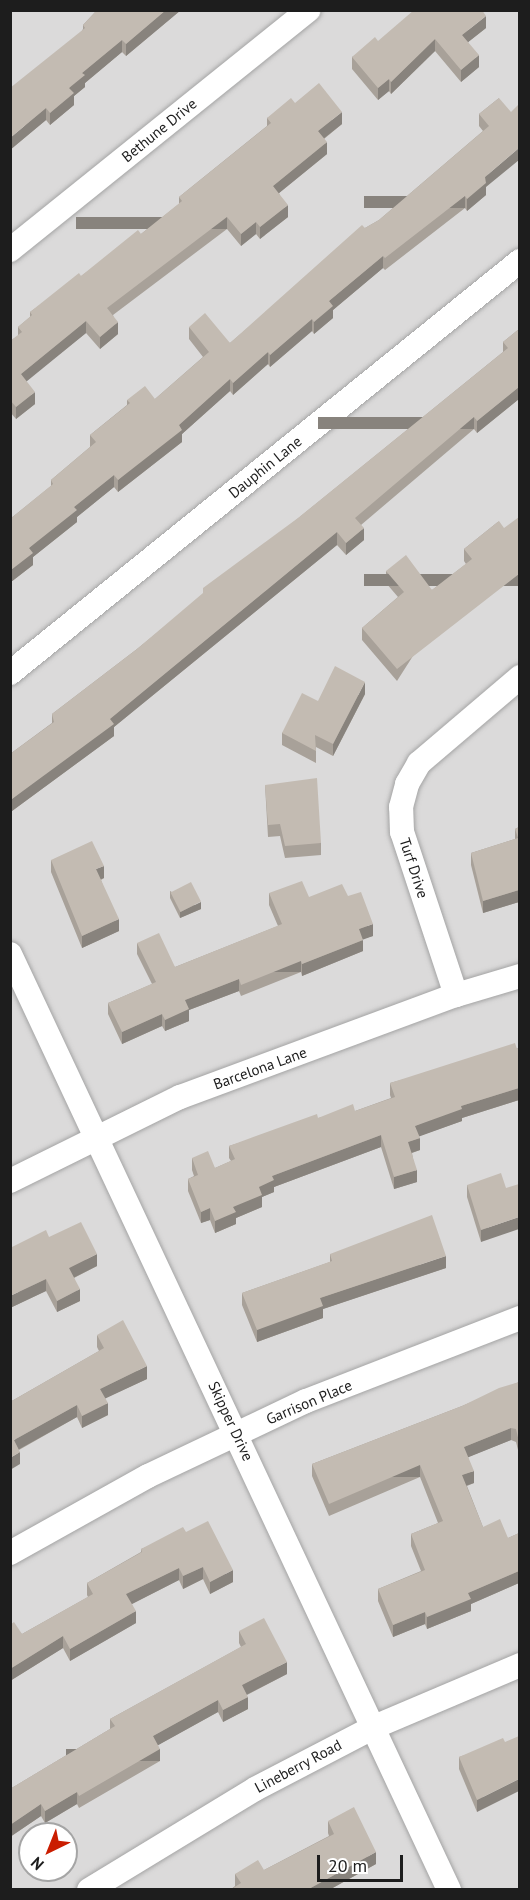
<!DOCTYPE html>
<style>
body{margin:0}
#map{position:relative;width:530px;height:1900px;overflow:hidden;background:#eeece2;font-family:"PT Sans",sans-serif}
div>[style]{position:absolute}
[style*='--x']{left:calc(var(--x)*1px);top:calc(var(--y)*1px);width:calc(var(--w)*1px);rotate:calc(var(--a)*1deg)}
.residential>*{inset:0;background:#dbdada}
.roads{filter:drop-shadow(0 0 2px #a4a4a4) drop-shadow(0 0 2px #a4a4a4)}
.street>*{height:24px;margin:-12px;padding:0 12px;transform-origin:12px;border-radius:12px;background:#fff}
.wall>*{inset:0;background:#a8a199}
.shaded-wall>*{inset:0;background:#88837d;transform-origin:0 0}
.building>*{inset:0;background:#c3bbb2;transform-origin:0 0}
span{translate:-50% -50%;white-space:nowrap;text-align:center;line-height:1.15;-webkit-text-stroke:5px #fff;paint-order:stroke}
.street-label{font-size:15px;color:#1d1d1d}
.frame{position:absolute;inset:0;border:12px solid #1d1d1d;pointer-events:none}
.north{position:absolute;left:18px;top:1822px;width:60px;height:60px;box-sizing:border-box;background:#fff;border:2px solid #a5a5a5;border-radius:50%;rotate:223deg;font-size:16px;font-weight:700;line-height:24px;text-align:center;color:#1d1d1d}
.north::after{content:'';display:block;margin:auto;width:21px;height:27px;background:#ca1d00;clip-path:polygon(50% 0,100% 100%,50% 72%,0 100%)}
.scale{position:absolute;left:317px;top:1855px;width:86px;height:27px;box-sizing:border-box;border:3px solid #1d1d1d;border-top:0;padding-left:8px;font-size:18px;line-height:21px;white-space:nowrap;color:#1d1d1d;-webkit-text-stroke:4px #fff;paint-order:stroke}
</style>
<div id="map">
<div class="residential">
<i style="clip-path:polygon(evenodd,11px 11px,519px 11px,519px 1889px,11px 1890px,11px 11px,30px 1834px,66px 1834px,66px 1870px,30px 1870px,30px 1834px)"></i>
</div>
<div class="roads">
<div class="street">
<i style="--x:10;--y:250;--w:383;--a:-38.8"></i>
<i style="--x:10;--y:673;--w:656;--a:-38.93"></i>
<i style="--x:10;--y:954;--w:1034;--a:64.87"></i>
<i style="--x:456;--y:995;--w:172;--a:-108.3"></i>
<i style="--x:402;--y:832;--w:25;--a:-92"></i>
<i style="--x:401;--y:807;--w:24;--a:-75"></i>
<i style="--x:407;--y:784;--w:24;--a:-60"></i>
<i style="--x:419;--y:763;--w:133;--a:-40.4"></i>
<i style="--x:10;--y:1181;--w:190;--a:-26.3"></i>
<i style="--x:180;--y:1097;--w:294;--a:-20.3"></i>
<i style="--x:456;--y:995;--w:67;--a:-16.5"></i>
<i style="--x:10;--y:1553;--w:158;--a:-29.2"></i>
<i style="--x:148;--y:1476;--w:175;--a:-25.4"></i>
<i style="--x:306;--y:1401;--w:230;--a:-21.2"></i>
<i style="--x:89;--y:1890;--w:194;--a:-31.3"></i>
<i style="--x:255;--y:1789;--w:134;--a:-27.5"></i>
<i style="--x:374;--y:1727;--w:159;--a:-23"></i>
</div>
</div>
<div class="wall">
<i style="clip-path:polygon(97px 10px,181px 10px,126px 56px,122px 52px,85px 83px,85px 87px,74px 96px,74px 105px,50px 125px,46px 120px,10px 150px,83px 29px,83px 25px)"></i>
<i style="clip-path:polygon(486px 28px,468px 42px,479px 67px,461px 82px,435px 51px,391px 94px,389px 91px,378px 100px,352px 69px,352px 57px,378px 41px)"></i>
<i style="clip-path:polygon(499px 98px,486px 187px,486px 195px,467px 211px,465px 208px,385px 270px,383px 268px,333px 310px,333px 318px,314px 334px,312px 331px,270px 367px,268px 364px,233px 395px,230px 391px,182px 434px,182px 442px,118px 492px,114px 487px,77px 517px,77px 522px,33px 557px,33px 565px,11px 582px,10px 581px,10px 519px,51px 486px,51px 480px,90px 447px,90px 435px,127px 405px,127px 400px,155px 399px,203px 357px,189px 339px,189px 327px,230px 343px,365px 228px,379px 220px,483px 131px,479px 126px,479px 114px)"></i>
<i style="clip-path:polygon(295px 103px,342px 124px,324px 139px,327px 154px,279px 193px,288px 217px,260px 239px,256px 234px,241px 246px,227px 229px,113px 315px,118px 334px,100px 349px,86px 333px,26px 381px,35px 404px,16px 419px,10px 412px,10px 341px,18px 336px,18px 327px,30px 317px,30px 312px,141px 234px,179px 204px,179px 197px,267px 126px,267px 118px)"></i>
<i style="clip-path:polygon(519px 329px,519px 399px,477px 433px,474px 429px,361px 525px,364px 540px,346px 555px,337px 545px,114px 727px,114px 736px,12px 811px,10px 809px,10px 754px,52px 723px,52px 714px,137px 649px,503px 352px,503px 342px)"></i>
<i style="clip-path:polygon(499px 521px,397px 681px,362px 640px,362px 628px,398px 597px,386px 583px,386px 571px,432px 590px,466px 564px,464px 561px,464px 549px)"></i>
<i style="clip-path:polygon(365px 694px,333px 756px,316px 747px,316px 763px,282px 745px,282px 733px,318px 701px)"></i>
<i style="clip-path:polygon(265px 785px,321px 843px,321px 855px,285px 858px,280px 836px,268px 837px)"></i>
<i style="clip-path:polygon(519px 827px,519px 902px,483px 913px,471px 865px,471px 853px,515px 839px,515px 829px)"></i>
<i style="clip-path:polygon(51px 860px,104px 878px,101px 880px,119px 931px,82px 948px,51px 872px)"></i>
<i style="clip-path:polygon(170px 891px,201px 909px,180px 918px,170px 898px)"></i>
<i style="clip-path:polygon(269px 893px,309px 897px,348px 896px,373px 936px,362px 939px,363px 951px,302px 976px,301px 972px,241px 996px,239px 991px,189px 1010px,189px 1021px,165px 1031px,162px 1026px,122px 1044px,108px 1014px,108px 1003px,152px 984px,137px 954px,137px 943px,175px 967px,278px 926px,269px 905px)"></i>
<i style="clip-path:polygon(519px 1048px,519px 1100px,462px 1118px,462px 1121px,419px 1136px,420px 1150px,412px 1153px,417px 1182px,394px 1189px,381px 1147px,274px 1187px,274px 1192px,262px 1197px,262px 1207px,236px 1218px,236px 1224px,215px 1233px,210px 1220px,201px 1223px,188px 1191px,188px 1179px,194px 1176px,192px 1170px,192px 1158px,215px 1168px,231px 1161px,229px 1158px,229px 1146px,318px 1118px,355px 1111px,391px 1098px,390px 1095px,390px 1083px)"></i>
<i style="clip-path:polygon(467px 1185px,506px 1188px,481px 1242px,467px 1197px)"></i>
<i style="clip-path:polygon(49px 1237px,97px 1266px,74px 1278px,80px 1301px,57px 1312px,46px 1291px,10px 1308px)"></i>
<i style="clip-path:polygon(330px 1254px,446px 1268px,323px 1309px,323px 1318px,257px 1342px,242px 1305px,242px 1293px,330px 1262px)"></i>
<i style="clip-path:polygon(97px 1335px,147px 1379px,105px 1398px,108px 1415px,82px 1428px,77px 1417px,19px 1450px,20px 1464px,10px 1402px,99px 1351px,97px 1347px)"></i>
<i style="clip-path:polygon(519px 1382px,519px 1454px,516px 1442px,511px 1440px,468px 1457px,474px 1483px,467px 1486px,483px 1527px,508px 1538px,519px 1533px,519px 1583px,471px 1604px,471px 1611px,427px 1629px,425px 1624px,393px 1637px,378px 1601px,378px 1589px,421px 1571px,411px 1546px,411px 1534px,438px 1523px,420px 1477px,329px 1516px,312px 1476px,312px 1464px,462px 1406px)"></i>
<i style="clip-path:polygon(186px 1532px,233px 1582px,210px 1594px,203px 1579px,183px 1589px,179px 1580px,132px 1604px,136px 1623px,70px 1661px,63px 1648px,10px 1681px,10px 1625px,22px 1634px,88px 1597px,87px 1595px,87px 1583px,141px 1552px,141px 1549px)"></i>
<i style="clip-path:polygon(239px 1631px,287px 1674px,247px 1695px,248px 1709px,223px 1722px,218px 1712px,158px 1745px,160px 1761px,79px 1808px,77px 1804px,45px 1823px,41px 1816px,10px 1837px,10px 1789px,110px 1729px,110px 1719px,241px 1647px,239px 1643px)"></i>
<i style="clip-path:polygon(505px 1742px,477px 1812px,459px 1769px,459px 1757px)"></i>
<i style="clip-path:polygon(328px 1821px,376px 1864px,329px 1890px,230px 1890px,235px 1886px,235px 1874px,264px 1870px,329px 1836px,328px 1833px)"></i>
</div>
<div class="shaded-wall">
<i style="clip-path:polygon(166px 10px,181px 10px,126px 56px,126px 44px)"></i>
<i style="clip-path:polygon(486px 16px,486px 28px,462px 47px,462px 35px)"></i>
<i style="clip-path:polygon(435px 39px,435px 51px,391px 94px,391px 82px)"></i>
<i style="clip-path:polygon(122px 40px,122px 52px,85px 83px,85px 87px,74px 96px,74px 105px,50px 125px,50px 113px,69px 88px,82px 73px)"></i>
<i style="clip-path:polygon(479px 55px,479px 67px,461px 82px,461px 70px)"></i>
<i style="clip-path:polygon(389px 79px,389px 91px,378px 100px,378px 88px)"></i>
<i style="clip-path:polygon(46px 108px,46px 120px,10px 150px,10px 138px)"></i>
<i style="clip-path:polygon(342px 112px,342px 124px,318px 143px,318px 131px)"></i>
<i style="clip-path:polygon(327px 142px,327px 154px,273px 198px,273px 186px)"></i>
<i style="clip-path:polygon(519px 148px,519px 160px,486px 187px,486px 195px,467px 211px,467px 199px,485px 177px)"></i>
<i style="left:465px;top:196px;width:12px;height:101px;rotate:90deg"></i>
<i style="clip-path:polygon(288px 205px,288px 217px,260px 239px,260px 227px)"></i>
<i style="left:227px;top:217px;width:12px;height:151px;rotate:90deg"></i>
<i style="clip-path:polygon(256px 222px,256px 234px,241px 246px,241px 234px)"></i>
<i style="clip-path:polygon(383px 256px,383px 268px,333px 310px,333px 318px,314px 334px,314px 322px,329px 301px)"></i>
<i style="clip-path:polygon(312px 319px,312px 331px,270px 367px,270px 355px)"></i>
<i style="clip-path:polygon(86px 321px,86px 333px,21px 386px,21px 374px)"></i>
<i style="clip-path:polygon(118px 322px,118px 334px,100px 349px,100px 337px)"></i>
<i style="clip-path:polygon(268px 352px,268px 364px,233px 395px,233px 383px)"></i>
<i style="clip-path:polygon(230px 379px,230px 391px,182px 434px,182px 442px,118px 492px,118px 480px)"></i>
<i style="clip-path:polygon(519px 387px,519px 399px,477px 433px,477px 421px)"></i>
<i style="clip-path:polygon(35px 392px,35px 404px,16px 419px,16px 407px)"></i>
<i style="left:474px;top:417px;width:12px;height:156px;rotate:90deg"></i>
<i style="clip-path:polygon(114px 475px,114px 487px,77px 517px,77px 522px,33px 557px,33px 565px,11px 582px,11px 570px,29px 548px,74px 507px)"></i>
<i style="clip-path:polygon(364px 528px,364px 540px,346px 555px,346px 543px)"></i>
<i style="clip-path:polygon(337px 532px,337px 545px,114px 727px,114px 736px,12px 811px,12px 799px)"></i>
<i style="left:519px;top:574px;width:12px;height:155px;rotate:90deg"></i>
<i style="clip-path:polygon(365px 682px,365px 694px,333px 756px,333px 744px)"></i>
<i style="clip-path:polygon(104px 866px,104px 878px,96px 881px,96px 869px)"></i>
<i style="clip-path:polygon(519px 890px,519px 902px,483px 913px,483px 901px)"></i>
<i style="clip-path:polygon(201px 902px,201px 909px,180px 918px,180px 912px)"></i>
<i style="clip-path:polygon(119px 919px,119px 931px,82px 948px,82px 936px)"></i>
<i style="clip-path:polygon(373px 924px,373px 936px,359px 941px,359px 929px)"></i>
<i style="clip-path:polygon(363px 940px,363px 951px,302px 976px,302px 964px)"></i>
<i style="left:301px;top:961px;width:11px;height:65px;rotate:90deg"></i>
<i style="clip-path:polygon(239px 979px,239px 991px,189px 1010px,189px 1021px,165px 1031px,165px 1020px,185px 1000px)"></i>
<i style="clip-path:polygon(162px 1014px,162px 1026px,122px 1044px,122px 1032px)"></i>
<i style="clip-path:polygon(519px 1088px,519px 1100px,462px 1118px,462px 1121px,415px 1138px,415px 1126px,461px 1106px)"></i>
<i style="clip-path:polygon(381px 1135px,381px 1147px,274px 1187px,274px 1192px,262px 1197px,262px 1207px,236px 1218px,236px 1224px,215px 1233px,215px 1221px,272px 1176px)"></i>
<i style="clip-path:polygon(420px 1138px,420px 1150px,408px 1154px,408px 1142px)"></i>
<i style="clip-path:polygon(417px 1170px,417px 1182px,394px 1189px,394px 1177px)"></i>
<i style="clip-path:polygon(210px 1208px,210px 1220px,201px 1223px,201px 1212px)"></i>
<i style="clip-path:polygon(519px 1217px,519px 1229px,481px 1242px,481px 1230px)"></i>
<i style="clip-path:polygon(97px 1254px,97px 1266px,69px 1280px,69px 1268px)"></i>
<i style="clip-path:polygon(446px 1256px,446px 1268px,323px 1309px,323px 1318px,257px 1342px,257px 1330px,320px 1298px)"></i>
<i style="clip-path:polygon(46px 1279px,46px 1291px,10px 1308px,10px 1296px)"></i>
<i style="clip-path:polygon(80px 1289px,80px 1301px,57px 1312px,57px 1301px)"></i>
<i style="clip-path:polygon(147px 1366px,147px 1379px,100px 1401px,100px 1389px)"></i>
<i style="clip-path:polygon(108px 1403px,108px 1415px,82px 1428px,82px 1416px)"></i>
<i style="clip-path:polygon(77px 1405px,77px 1417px,14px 1452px,14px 1440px)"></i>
<i style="clip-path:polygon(511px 1428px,511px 1440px,464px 1459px,464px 1447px)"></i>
<i style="clip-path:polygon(20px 1452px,20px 1464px,10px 1470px,10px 1458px)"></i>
<i style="left:420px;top:1465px;width:12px;height:99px;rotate:90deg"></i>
<i style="clip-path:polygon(474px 1471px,474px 1483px,462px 1487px,462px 1475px)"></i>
<i style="clip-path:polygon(203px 1567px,203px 1579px,183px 1589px,183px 1576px)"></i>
<i style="clip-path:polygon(179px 1568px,179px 1580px,126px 1607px,126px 1594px)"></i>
<i style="clip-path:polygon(233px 1570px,233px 1582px,210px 1594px,210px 1582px)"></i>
<i style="clip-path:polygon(519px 1571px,519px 1583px,471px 1604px,471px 1611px,427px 1629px,427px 1617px,468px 1593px)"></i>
<i style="clip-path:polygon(136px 1611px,136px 1623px,70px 1661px,70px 1649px)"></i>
<i style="clip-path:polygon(425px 1612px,425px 1624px,393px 1637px,393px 1625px)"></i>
<i style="clip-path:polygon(63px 1636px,63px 1648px,10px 1681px,10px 1669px)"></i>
<i style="clip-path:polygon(287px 1662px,287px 1674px,242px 1697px,242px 1685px)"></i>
<i style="clip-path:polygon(248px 1697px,248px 1709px,223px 1722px,223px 1710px)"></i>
<i style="clip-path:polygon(218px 1700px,218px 1712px,153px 1748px,153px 1736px)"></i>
<i style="left:160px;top:1749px;width:12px;height:94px;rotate:90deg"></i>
<i style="clip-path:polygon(519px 1779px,519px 1791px,477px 1812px,477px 1800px)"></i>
<i style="clip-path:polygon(77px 1792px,77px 1804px,45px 1823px,45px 1811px)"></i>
<i style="clip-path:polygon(41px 1804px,41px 1816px,10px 1837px,10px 1825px)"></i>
<i style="clip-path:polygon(376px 1852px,376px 1864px,329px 1890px,307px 1890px)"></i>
</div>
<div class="building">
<i style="clip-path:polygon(97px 10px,166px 10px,126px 44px,122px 40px,82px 73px,85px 75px,69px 88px,74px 93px,50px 113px,46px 108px,10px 138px,10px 88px,85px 28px,83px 25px)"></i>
<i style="clip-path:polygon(414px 10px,482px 10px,486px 16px,462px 35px,479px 55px,461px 70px,435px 39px,391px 82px,389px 79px,378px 88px,352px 57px,375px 37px,378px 41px)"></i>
<i style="clip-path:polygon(319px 83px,342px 112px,318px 131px,327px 142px,273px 186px,288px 205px,260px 227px,256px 222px,241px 234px,227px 217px,107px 308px,118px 322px,100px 337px,86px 321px,21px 374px,35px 392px,16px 407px,10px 400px,10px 341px,22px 332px,18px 327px,32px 315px,30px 312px,79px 273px,81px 276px,138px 230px,141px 234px,182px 201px,179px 197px,271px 123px,267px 118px,291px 98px,295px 103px)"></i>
<i style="clip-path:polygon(499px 98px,511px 112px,519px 104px,519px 148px,485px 177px,486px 183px,467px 199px,465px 196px,385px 258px,383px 256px,329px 301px,333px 306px,314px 322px,312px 319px,270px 355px,268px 352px,233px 383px,230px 379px,179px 425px,182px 430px,118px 480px,114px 475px,74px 507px,77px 510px,29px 548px,33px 553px,11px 570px,10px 569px,10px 519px,53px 484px,51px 480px,96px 442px,90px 435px,130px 403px,127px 400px,145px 386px,155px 399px,209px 352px,189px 327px,205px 313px,230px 343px,362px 225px,365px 228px,379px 220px,489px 126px,479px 114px)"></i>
<i style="clip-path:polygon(519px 329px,519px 387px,477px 421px,474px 417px,355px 518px,364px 528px,346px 543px,337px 532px,110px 719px,114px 724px,12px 799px,10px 797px,10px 754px,54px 722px,52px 714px,137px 649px,203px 593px,203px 588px,298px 518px,508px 348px,503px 342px)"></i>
<i style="clip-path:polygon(519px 517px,519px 574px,397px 669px,362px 628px,404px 592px,386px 571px,406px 555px,432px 590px,472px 559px,464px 549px,499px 521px,504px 528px)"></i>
<i style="clip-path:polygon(335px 666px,365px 682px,333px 744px,315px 735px,316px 751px,282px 733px,302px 693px,318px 701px)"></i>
<i style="clip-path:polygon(317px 778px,321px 843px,285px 846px,280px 824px,268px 825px,265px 785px)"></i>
<i style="clip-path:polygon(519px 827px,519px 890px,483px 901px,471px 853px,518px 838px,515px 829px)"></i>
<i style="clip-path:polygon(92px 841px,104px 866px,96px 869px,119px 919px,82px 936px,51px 860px)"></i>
<i style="clip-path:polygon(302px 881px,309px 897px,342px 884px,348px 896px,361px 892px,373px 924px,359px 929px,363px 940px,302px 964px,301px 961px,241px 985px,239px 979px,185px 1000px,189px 1009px,165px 1020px,162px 1014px,122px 1032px,108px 1003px,156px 982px,137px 943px,159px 933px,175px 967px,282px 924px,269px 893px)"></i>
<i style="left:191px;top:882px;width:22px;height:23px;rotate:63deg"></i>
<i style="clip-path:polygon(515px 1043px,517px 1049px,519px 1048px,519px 1088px,461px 1106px,462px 1109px,415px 1126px,420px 1138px,408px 1142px,417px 1170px,394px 1177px,381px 1135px,272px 1176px,274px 1180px,259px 1187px,262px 1195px,233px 1207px,236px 1212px,215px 1221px,210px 1208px,201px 1212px,188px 1179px,198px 1175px,192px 1158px,208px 1151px,215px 1168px,235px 1159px,229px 1146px,256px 1136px,317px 1114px,318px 1118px,353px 1104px,355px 1111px,395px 1097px,390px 1083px)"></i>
<i style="clip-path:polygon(501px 1173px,506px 1188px,519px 1184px,519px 1217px,481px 1230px,467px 1185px)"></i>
<i style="clip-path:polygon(432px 1215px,446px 1256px,320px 1298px,323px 1306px,257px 1330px,242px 1293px,332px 1261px,330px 1254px)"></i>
<i style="clip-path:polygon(81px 1222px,97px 1254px,69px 1268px,80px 1289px,57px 1301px,46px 1279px,10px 1296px,10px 1248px,46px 1230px,49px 1237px)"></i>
<i style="clip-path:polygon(123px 1320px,147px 1366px,100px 1389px,108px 1403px,82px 1416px,77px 1405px,14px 1440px,20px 1452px,10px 1458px,10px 1402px,104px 1348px,97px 1335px)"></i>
<i style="clip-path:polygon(519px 1382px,519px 1442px,516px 1429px,511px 1428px,464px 1447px,474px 1471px,462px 1475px,483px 1527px,500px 1519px,508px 1538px,519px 1533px,519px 1571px,468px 1593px,471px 1599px,427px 1617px,425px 1612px,393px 1625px,378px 1589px,425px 1570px,411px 1534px,443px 1521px,420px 1465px,329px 1504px,312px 1464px,462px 1406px,499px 1388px)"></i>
<i style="clip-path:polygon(208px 1521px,233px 1570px,210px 1582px,203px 1567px,183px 1576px,179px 1568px,126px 1594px,136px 1611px,70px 1649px,63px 1636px,10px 1669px,10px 1625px,14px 1622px,22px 1634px,93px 1594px,87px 1583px,142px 1552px,141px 1549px,183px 1527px,186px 1532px)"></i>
<i style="clip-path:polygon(264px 1618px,287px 1662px,242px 1685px,248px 1697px,223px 1710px,218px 1700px,153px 1736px,160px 1749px,79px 1796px,77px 1792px,45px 1811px,41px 1804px,10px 1825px,10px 1789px,115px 1726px,110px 1719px,246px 1644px,239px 1631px)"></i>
<i style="clip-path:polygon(519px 1736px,519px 1779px,477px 1800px,459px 1757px,503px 1738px,505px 1742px)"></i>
<i style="clip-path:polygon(354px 1807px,376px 1852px,307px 1890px,230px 1890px,241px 1883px,235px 1874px,258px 1860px,264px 1870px,334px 1834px,328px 1821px)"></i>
</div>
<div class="street-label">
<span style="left:159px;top:130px;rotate:-39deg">Bethune Drive</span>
<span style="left:265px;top:467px;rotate:-39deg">Dauphin Lane</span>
<span style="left:414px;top:868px;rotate:72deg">Turf Drive</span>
<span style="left:260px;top:1068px;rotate:-20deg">Barcelona Lane</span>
<span style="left:309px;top:1402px;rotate:-23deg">Garrison Place</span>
<span style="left:231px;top:1421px;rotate:65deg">Skipper Drive</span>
<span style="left:298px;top:1766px;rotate:-28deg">Lineberry Road</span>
</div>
<div class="frame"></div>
<div class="north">N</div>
<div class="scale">20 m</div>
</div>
